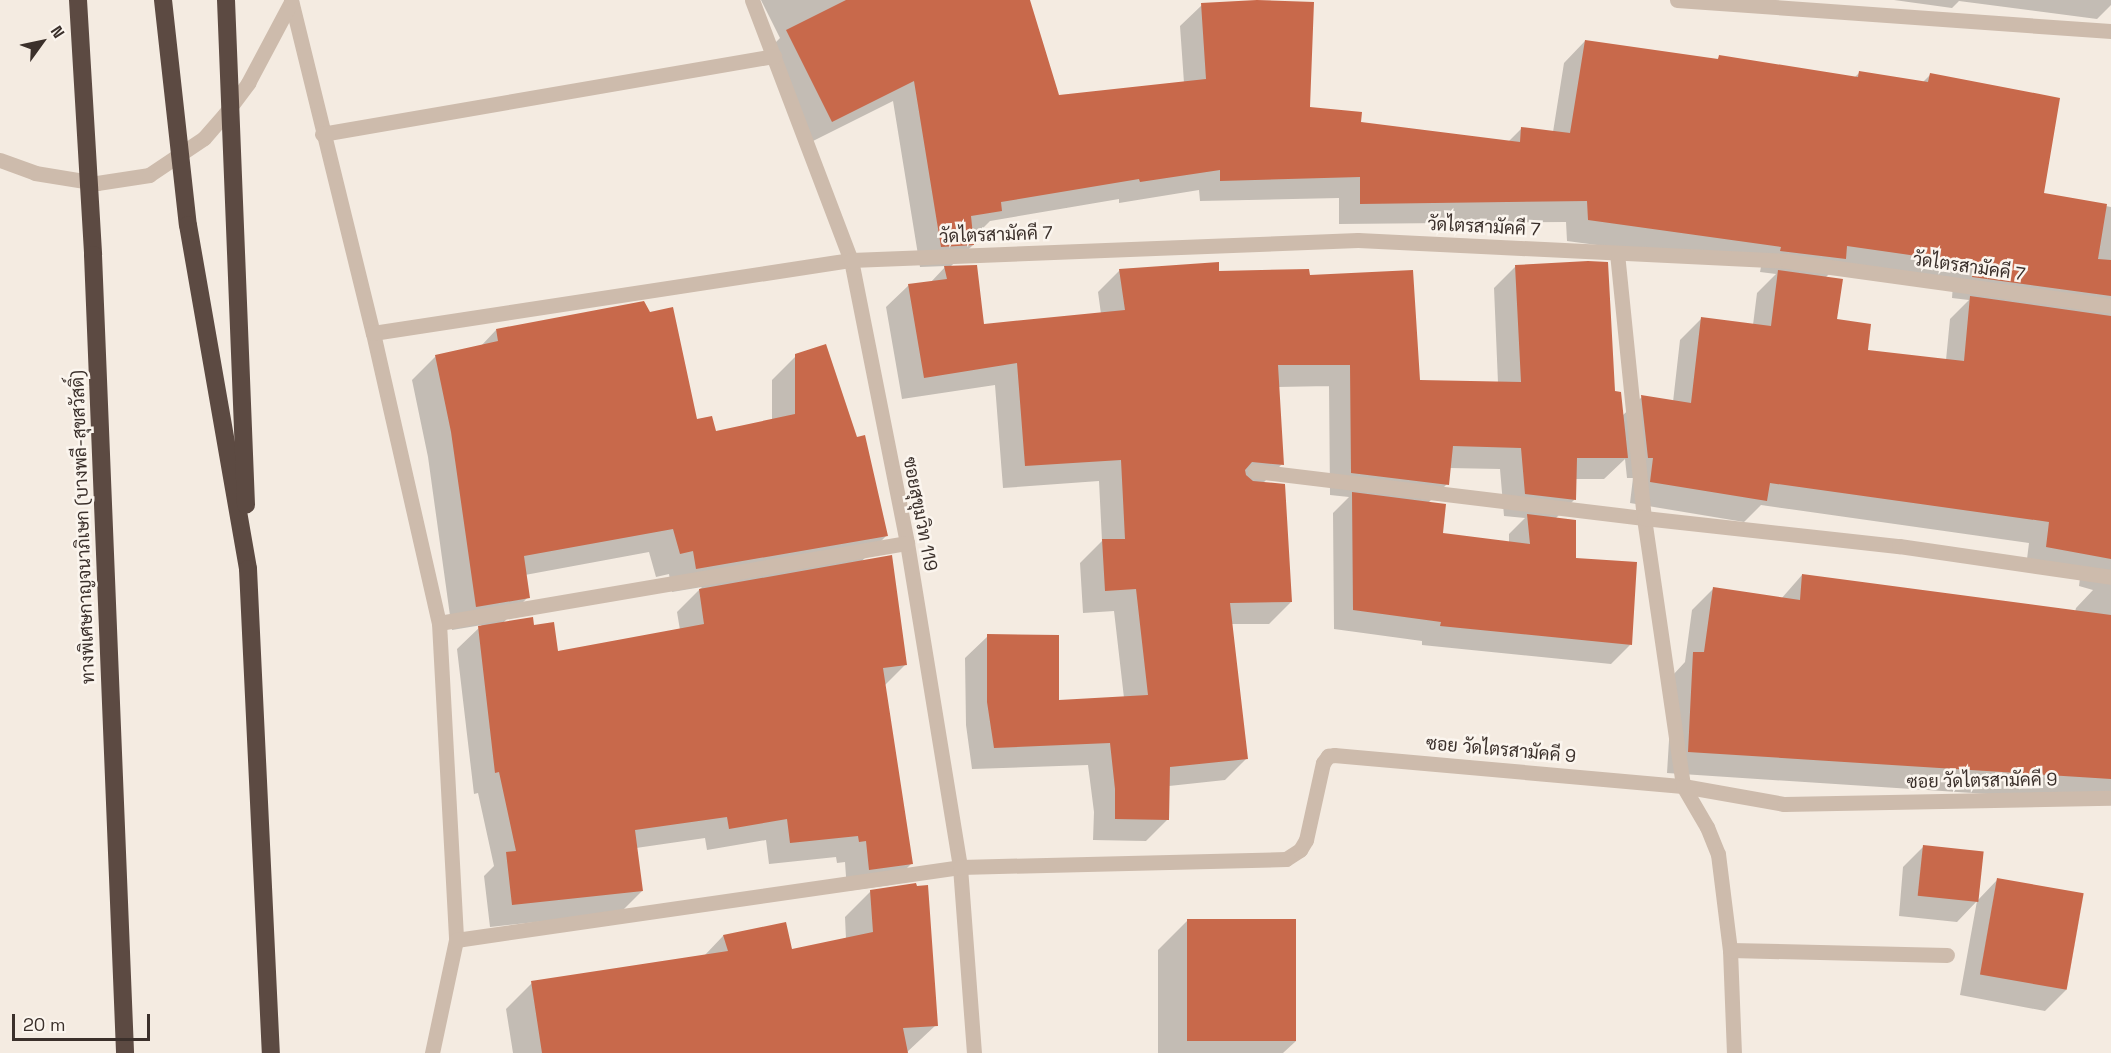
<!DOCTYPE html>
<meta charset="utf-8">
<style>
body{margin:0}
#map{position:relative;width:2111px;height:1053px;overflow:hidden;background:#f4ebe1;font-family:"Space Grotesk",Sarabun,sans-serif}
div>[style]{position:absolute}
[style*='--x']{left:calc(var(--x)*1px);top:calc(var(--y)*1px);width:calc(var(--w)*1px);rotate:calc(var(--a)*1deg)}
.shadow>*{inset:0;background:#0003}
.building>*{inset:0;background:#c8694b;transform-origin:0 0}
.street>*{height:15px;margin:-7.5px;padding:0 7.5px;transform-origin:7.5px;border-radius:7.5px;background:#cdbbac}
.highway-bridge>*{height:18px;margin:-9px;padding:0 9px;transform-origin:9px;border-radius:9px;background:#5c4a42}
span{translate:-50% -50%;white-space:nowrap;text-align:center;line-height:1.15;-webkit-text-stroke:5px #fbf5ee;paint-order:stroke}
.street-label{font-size:18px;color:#3b302b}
.north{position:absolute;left:12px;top:12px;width:60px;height:60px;-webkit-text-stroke:4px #fbf5ee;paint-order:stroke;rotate:57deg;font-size:16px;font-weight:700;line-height:24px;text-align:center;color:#3b302b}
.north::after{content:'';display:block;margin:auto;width:21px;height:27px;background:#3b302b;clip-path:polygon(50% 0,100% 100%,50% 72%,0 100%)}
.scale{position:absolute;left:12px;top:1014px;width:138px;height:27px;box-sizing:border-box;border:3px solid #3b302b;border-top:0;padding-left:8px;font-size:18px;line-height:21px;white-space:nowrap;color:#3b302b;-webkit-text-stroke:4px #fbf5ee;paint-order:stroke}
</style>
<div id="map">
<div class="shadow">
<i style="clip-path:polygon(evenodd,761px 0,1028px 0,1058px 97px,1184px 83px,1180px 26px,1202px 5px,1308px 108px,1360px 123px,1508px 142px,1522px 128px,1553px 132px,1564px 63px,1585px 41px,1716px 60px,1720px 57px,1854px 78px,1859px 73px,1922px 83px,1930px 75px,2042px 194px,2111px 207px,2111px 802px,1667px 773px,1673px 675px,1685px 662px,1692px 610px,1713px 589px,1781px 599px,1802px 575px,2075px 612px,2076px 608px,2093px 590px,2079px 586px,2080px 578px,2026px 567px,2029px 543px,1761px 505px,1744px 522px,1630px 503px,1633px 478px,1627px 478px,1625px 459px,1604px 479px,1575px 479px,1575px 499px,1555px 519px,1574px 560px,1630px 645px,1611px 664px,1422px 645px,1422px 641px,1334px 629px,1333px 513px,1349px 497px,1330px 495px,1329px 386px,1278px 387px,1282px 464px,1263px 483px,1291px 602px,1269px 624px,1231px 624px,1247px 758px,1225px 780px,1169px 786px,1168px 819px,1146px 841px,1093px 840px,1094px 812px,1088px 765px,972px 769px,966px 725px,965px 658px,988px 636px,1058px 702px,1124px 698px,1114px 611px,1083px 613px,1080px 563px,1102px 541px,1099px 481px,1003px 488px,995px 385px,902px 399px,886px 307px,909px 285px,930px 283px,946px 266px,920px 267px,893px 101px,811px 142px,766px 52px,780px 38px,761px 0,1199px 190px,1200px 201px,1339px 198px,1339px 224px,1566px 222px,1567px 241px,1761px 267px,1760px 272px,1776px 274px,1757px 293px,1753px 325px,1701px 319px,1680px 340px,1673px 402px,1642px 397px,1622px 416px,1613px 392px,1516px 266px,1494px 288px,1498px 383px,1418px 381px,1218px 272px,1120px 270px,1098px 292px,1101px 314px,983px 326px,950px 267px,973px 245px,971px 233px,980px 231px,990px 221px,1119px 199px,1119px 203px,1199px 190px,761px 0,1835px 268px,1953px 284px,1952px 298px,1969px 300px,1950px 319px,1946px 360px,1866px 352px,1835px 320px,1825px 278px,1835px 268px,761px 0,1449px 468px,1500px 469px,1504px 516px,1525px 518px,1509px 534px,1509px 543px,1442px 534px,1428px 503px,1447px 484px,1449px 468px)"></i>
<i style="clip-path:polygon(1894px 0,2111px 0,2111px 5px,2097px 19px,1959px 1px,1952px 8px)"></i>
<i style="clip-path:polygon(evenodd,496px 330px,696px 421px,715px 433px,772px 421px,772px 380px,796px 356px,886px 536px,860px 563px,906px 664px,884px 686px,912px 863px,890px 885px,847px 891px,845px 862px,837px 863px,836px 857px,769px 864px,766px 840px,707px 850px,705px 838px,636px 848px,642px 891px,620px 913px,490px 927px,484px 876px,494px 866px,478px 793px,474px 794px,457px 649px,482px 625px,452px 630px,428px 457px,412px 380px,436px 356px,480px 347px,496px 330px,649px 552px,656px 577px,669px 574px,672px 592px,702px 587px,677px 612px,680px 630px,557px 653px,532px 626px,502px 624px,528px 597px,525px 575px,649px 552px)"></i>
<i style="clip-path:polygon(1924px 846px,1978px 900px,1998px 879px,2066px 990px,2045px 1011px,1960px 995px,1977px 901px,1957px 922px,1899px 916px,1903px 867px)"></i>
<i style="clip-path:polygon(871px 891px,936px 1025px,906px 1053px,513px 1053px,506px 1009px,532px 983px,704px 956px,723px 936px,785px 924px,791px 950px,846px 939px,845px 917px)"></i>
<i style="clip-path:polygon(1188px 920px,1296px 1041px,1283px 1053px,1158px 1053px,1158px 950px)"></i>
</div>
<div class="building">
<i style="clip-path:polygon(846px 0,1030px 0,1059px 95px,1206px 79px,1201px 3px,1257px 0,1314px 2px,1310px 107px,1362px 112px,1361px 122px,1520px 142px,1521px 127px,1570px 133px,1585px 40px,1718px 59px,1719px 55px,1858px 77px,1859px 71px,1928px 82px,1930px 73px,2060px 98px,2044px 193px,2107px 204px,2098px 259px,2111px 260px,2111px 296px,1972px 277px,1973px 264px,1847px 246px,1846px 259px,1780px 251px,1781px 247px,1588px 220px,1587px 201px,1360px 204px,1360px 177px,1220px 181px,1220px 170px,1140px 182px,1139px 179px,1001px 202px,1002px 211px,971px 216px,974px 245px,941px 247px,914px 81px,832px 122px,786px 30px)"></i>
<i style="clip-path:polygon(1588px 261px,1608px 262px,1615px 391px,1621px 392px,1628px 458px,1577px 458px,1576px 500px,1525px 494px,1521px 448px,1453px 446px,1449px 485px,1351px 473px,1350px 365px,1278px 365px,1284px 465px,1252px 462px,1245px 470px,1246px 475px,1253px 481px,1285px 484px,1292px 602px,1230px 603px,1248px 759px,1170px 767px,1169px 820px,1115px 819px,1115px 789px,1110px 743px,994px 748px,987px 702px,987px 634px,1059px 635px,1059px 700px,1148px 695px,1136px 589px,1105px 591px,1102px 539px,1125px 539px,1121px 460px,1025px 466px,1017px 363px,924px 378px,908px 284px,947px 279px,944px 266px,977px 265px,984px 324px,1125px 310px,1119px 269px,1219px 262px,1219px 271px,1309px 269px,1310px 275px,1413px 270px,1420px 380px,1521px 382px,1515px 265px)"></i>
<i style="clip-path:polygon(1778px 270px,1843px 279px,1837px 319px,1871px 324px,1868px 350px,1964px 361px,1970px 296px,2111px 316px,2111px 559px,2046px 547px,2049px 522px,1770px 483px,1767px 501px,1650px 482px,1653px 458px,1648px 458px,1641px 395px,1691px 403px,1701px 317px,1771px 326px)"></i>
<i style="clip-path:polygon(644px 301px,650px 312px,673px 307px,697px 419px,712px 416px,716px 431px,795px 414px,795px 354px,826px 344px,857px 437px,865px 435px,888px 536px,696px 569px,693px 551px,680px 554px,673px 529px,524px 556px,530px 598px,476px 607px,451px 432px,435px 355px,498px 341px,496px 329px)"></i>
<i style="clip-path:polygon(1352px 492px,1446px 504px,1443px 533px,1530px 544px,1527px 514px,1576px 520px,1576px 558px,1637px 562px,1632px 645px,1440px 626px,1441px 622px,1353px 610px)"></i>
<i style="clip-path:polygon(892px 555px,907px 665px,883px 668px,913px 864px,869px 870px,866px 841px,859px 842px,858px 836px,790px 843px,787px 819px,729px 829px,727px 817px,635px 830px,643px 891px,512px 905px,506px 852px,516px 851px,499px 772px,495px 773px,478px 626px,533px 617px,534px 625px,554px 622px,558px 651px,704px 624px,699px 589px)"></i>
<i style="clip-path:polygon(1802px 574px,2111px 615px,2111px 779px,1688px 752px,1693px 652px,1704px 652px,1713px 587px,1800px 600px)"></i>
<i style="left:1923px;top:845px;width:61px;height:51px;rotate:6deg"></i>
<i style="left:1997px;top:878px;width:88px;height:98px;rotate:10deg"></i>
<i style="clip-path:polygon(916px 883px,917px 886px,928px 885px,938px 1026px,903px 1028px,908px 1053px,542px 1053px,531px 981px,728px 951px,723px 935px,786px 922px,792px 949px,873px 932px,870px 890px)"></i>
<i style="left:1187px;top:919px;width:109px;height:122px"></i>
</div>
<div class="street">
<i style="--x:291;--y:0;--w:343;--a:76.2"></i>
<i style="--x:373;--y:333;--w:297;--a:77.2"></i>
<i style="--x:439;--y:623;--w:317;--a:86.9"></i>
<i style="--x:456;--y:940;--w:116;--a:102"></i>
<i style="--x:752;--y:0;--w:278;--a:69.2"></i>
<i style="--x:851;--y:260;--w:288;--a:78.8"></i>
<i style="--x:907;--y:543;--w:328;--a:80.7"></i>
<i style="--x:960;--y:867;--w:187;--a:85.7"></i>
<i style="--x:1677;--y:0;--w:435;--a:4.1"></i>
<i style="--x:322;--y:134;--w:459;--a:-9.8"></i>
<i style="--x:0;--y:160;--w:37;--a:20"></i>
<i style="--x:35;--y:173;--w:63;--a:9.2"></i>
<i style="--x:97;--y:183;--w:53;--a:-8.7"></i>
<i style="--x:149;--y:175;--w:66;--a:-33.9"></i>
<i style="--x:204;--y:138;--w:32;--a:-49"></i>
<i style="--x:225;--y:114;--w:39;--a:-53"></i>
<i style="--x:248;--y:83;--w:92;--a:-62"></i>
<i style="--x:1617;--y:253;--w:266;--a:84.2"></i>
<i style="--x:1644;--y:518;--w:271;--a:81.7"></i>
<i style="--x:1683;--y:786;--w:48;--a:59.7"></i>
<i style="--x:1707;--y:827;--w:29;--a:68"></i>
<i style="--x:1718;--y:854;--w:97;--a:82.9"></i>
<i style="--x:1730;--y:950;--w:103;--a:87.8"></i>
<i style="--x:373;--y:333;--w:484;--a:-8.7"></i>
<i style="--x:851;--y:260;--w:507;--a:-2.26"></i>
<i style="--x:1358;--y:240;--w:430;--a:2.8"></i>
<i style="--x:1787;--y:261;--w:327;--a:7.9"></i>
<i style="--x:1255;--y:471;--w:392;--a:6.9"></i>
<i style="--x:1644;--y:518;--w:257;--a:6.3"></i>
<i style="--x:1899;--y:546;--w:214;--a:8.3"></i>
<i style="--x:439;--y:623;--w:475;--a:-9.7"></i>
<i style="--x:456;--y:940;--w:509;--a:-8.24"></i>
<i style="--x:960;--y:867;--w:326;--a:-1.4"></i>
<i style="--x:1286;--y:859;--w:17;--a:-33"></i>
<i style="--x:1300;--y:850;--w:12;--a:-59"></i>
<i style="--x:1306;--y:840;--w:79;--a:-77.6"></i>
<i style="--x:1323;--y:763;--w:9;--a:-54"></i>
<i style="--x:1328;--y:756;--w:6;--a:-9"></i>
<i style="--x:1334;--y:755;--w:350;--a:5.1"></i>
<i style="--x:1683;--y:786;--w:103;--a:10.1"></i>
<i style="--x:1784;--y:804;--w:327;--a:-1.1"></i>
<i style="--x:1730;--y:950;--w:217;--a:1.3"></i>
</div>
<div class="highway-bridge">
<i style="--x:78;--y:0;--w:255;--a:86.6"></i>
<i style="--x:93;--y:255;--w:799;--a:87.7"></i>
<i style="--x:163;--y:0;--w:226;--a:83.7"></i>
<i style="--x:188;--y:225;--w:349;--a:80.1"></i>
<i style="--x:248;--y:569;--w:485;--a:87.3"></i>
<i style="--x:226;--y:0;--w:505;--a:87.73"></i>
</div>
<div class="street-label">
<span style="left:1484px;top:227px;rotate:3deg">วัดไตรสามัคคี 7</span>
<span style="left:996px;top:235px;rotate:-2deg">วัดไตรสามัคคี 7</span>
<span style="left:1969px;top:267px;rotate:8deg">วัดไตรสามัคคี 7</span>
<span style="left:920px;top:514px;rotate:79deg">ซอยสุขุมวิท 119</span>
<span style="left:83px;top:527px;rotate:-92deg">ทางพิเศษกาญจนาภิเษก (บางพลี-สุขสวัสดิ์)</span>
<span style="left:1501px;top:750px;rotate:5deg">ซอย วัดไตรสามัคคี 9</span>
<span style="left:1982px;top:781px;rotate:-1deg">ซอย วัดไตรสามัคคี 9</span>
</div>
<div class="north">N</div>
<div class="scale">20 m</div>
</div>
